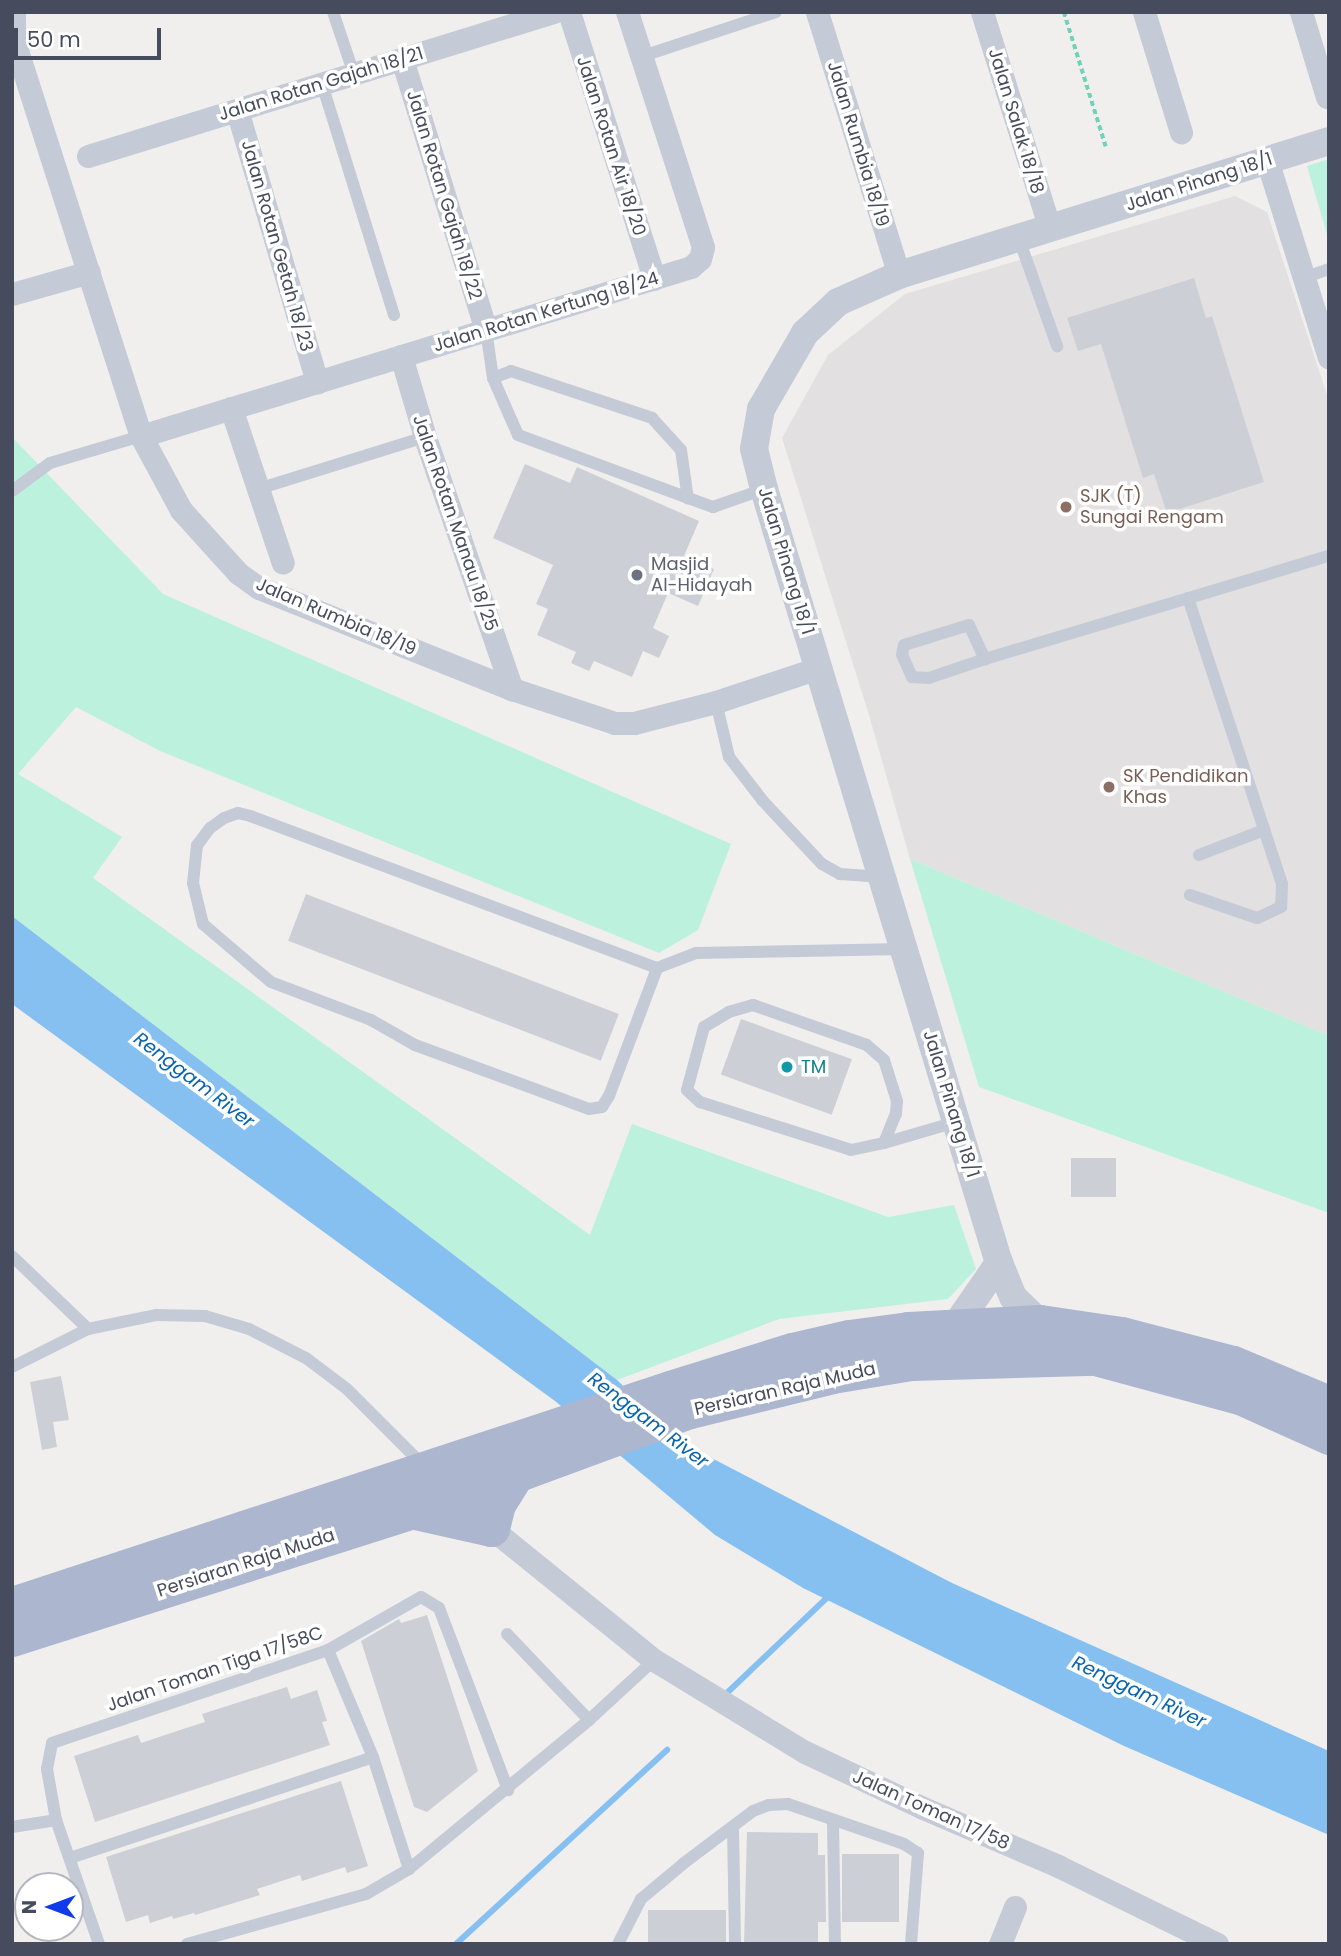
<!DOCTYPE html>
<style>
body{margin:0}
#map{position:relative;width:1341px;height:1956px;overflow:hidden;background:#f1efee;font-family:Poppins,sans-serif}
div>[style]{position:absolute}
[style*='--x']{left:calc(var(--x)*1px);top:calc(var(--y)*1px);width:calc(var(--w)*1px);rotate:calc(var(--a)*1deg)}
.education>*{inset:0;background:#e2e0e0}
.green>*{inset:0;background:#bbf1dd}
.water>*{inset:0;background:#86c0f0}
.stream>*{height:6px;margin:-3px;padding:0 3px;transform-origin:3px;border-radius:3px;background:#86c0f0}
.building>*{inset:0;background:#cdcfd6;transform-origin:0 0}
.path>*{height:3.5px;margin-top:-1.75px;transform-origin:0;background:repeating-linear-gradient(90deg,#71d1b9 0 5px,transparent 0 8.5px)}
.service>*{height:12px;margin:-6px;padding:0 6px;transform-origin:6px;border-radius:6px;background:#c4cad6}
.minor>*{height:23px;margin:-11.5px;padding:0 11.5px;transform-origin:11.5px;border-radius:11.5px;background:#c4cad6}
.tertiary>*{height:28px;margin:-14px;padding:0 14px;transform-origin:14px;border-radius:14px;background:#c4cad6}
.primary>*{height:37px;margin:-18.5px;padding:0 18.5px;transform-origin:18.5px;border-radius:18.5px;background:#adb6cf}
.dots>*{width:19px;height:19px;translate:-50% -50%;box-sizing:border-box;border:4px solid #fff;border-radius:50%}
span{translate:-50% -50%;white-space:nowrap;text-align:center;line-height:1.15;-webkit-text-stroke:7px #fff;paint-order:stroke}
.street-label{font-size:18px;color:#464c5d}
.education-label{font-size:18px;color:#785e54}
.left{translate:0 -50%;text-align:left}
.worship-label{font-size:18px;color:#5b616d}
.culture-label{font-size:18px;color:#0d838f}
.water-label{font-size:19px;color:#0663b0;font-style:italic}
.frame{position:absolute;inset:0;border:14px solid #464c5d;pointer-events:none}
.north{position:absolute;left:14px;top:1872px;width:70px;height:70px;box-sizing:border-box;background:#fff;border:2px solid #b5b7be;border-radius:50%;rotate:270deg;font-size:19px;font-weight:700;line-height:28px;text-align:center;color:#464c5d}
.north::after{content:'';display:block;margin:auto;width:24px;height:32px;background:#113be9;clip-path:polygon(50% 0,100% 100%,50% 72%,0 100%)}
.scale{position:absolute;left:14px;top:28px;width:147px;height:32px;box-sizing:border-box;border:4px solid #464c5d;border-top:0;padding-left:9px;font-size:21px;line-height:24px;white-space:nowrap;color:#464c5d;-webkit-text-stroke:5px #fff;paint-order:stroke}
</style>
<div id="map">
<div class="education">
<i style="clip-path:polygon(1235px 196px,1267px 212px,1329px 401px,1329px 1036px,910px 859px,869px 715px,782px 438px,828px 355px,905px 294px)"></i>
</div>
<div class="green">
<i style="clip-path:polygon(1329px 159px,1329px 241px,1307px 166px)"></i>
<i style="clip-path:polygon(12px 437px,163px 594px,731px 844px,698px 930px,659px 953px,160px 751px,76px 707px,18px 774px,122px 837px,93px 878px,590px 1235px,632px 1124px,888px 1217px,954px 1205px,976px 1269px,948px 1299px,779px 1319px,617px 1380px,12px 916px)"></i>
<i style="clip-path:polygon(910px 859px,1329px 1036px,1329px 1213px,979px 1087px)"></i>
</div>
<div class="water">
<i style="clip-path:polygon(12px 916px,617px 1380px,679px 1441px,952px 1583px,1329px 1751px,1329px 1835px,1124px 1746px,803px 1588px,715px 1535px,555px 1401px,12px 1004px)"></i>
</div>
<div class="stream">
<i style="--x:728;--y:1692;--w:141;--a:-43.6"></i>
<i style="--x:456;--y:1944;--w:287;--a:-42.6"></i>
</div>
<div class="building">
<i style="clip-path:polygon(1194px 278px,1206px 318px,1212px 316px,1264px 482px,1167px 513px,1154px 474px,1143px 478px,1101px 344px,1078px 351px,1067px 318px)"></i>
<i style="clip-path:polygon(525px 464px,570px 483px,577px 467px,699px 521px,684px 556px,714px 569px,698px 606px,668px 593px,653px 628px,669px 636px,659px 658px,643px 651px,632px 677px,594px 661px,589px 671px,571px 663px,576px 652px,537px 635px,548px 609px,536px 604px,553px 565px,493px 538px)"></i>
<i style="left:306px;top:894px;width:335px;height:50px;rotate:21deg"></i>
<i style="left:741px;top:1019px;width:118px;height:59px;rotate:20deg"></i>
<i style="left:1071px;top:1158px;width:45px;height:39px"></i>
<i style="clip-path:polygon(61px 1376px,69px 1420px,53px 1422px,57px 1447px,42px 1450px,30px 1382px)"></i>
<i style="clip-path:polygon(427px 1615px,478px 1771px,427px 1812px,414px 1807px,361px 1641px,399px 1619px,401px 1623px)"></i>
<i style="clip-path:polygon(287px 1687px,291px 1699px,317px 1690px,327px 1721px,322px 1722px,330px 1745px,95px 1822px,74px 1756px,138px 1735px,141px 1743px,183px 1729px,205px 1722px,202px 1714px)"></i>
<i style="clip-path:polygon(341px 1781px,368px 1866px,347px 1873px,345px 1867px,302px 1881px,300px 1875px,257px 1889px,260px 1895px,195px 1915px,194px 1913px,173px 1919px,172px 1916px,150px 1923px,148px 1915px,126px 1922px,106px 1857px)"></i>
<i style="clip-path:polygon(747px 1832px,818px 1833px,818px 1855px,825px 1855px,826px 1922px,818px 1922px,818px 1944px,744px 1944px)"></i>
<i style="left:842px;top:1854px;width:57px;height:68px"></i>
<i style="left:726px;top:1910px;width:34px;height:78px;rotate:90deg"></i>
</div>
<div class="path">
<i style="--x:1064;--y:12;--w:141;--a:72.7"></i>
</div>
<div class="service">
<i style="--x:333;--y:12;--w:65;--a:71.3"></i>
<i style="--x:643;--y:56;--w:140;--a:-18.3"></i>
<i style="--x:322;--y:84;--w:242;--a:72.7"></i>
<i style="--x:1019;--y:239;--w:114;--a:70.4"></i>
<i style="--x:1303;--y:278;--w:28;--a:-19"></i>
<i style="--x:486;--y:330;--w:49;--a:81.7"></i>
<i style="--x:493;--y:378;--w:62;--a:66.3"></i>
<i style="--x:518;--y:435;--w:208;--a:20.3"></i>
<i style="--x:713;--y:507;--w:54;--a:-19.4"></i>
<i style="--x:493;--y:378;--w:19;--a:-21"></i>
<i style="--x:511;--y:371;--w:149;--a:18.4"></i>
<i style="--x:652;--y:418;--w:43;--a:47.8"></i>
<i style="--x:681;--y:450;--w:49;--a:81.9"></i>
<i style="--x:258;--y:489;--w:175;--a:-17.3"></i>
<i style="--x:12;--y:491;--w:47;--a:-36.4"></i>
<i style="--x:50;--y:463;--w:95;--a:-16.5"></i>
<i style="--x:1188;--y:598;--w:301;--a:71.8"></i>
<i style="--x:1282;--y:884;--w:23;--a:92"></i>
<i style="--x:1281;--y:907;--w:26;--a:155"></i>
<i style="--x:1257;--y:918;--w:71;--a:-161.1"></i>
<i style="--x:969;--y:625;--w:38;--a:65"></i>
<i style="--x:985;--y:659;--w:59;--a:161.3"></i>
<i style="--x:929;--y:678;--w:17;--a:-177"></i>
<i style="--x:912;--y:677;--w:24;--a:-114"></i>
<i style="--x:902;--y:655;--w:10;--a:-79"></i>
<i style="--x:904;--y:645;--w:68;--a:-17.1"></i>
<i style="--x:985;--y:659;--w:359;--a:-16.7"></i>
<i style="--x:716;--y:702;--w:57;--a:76.7"></i>
<i style="--x:729;--y:757;--w:56;--a:52.3"></i>
<i style="--x:763;--y:801;--w:86;--a:46.9"></i>
<i style="--x:822;--y:864;--w:21;--a:29"></i>
<i style="--x:840;--y:874;--w:42;--a:4.1"></i>
<i style="--x:1199;--y:855;--w:70;--a:-21"></i>
<i style="--x:657;--y:968;--w:434;--a:-159.5"></i>
<i style="--x:251;--y:816;--w:13;--a:-167"></i>
<i style="--x:238;--y:813;--w:15;--a:160"></i>
<i style="--x:224;--y:818;--w:17;--a:144"></i>
<i style="--x:210;--y:828;--w:21;--a:127"></i>
<i style="--x:197;--y:845;--w:38;--a:96"></i>
<i style="--x:193;--y:883;--w:42;--a:76.3"></i>
<i style="--x:203;--y:924;--w:89;--a:40.5"></i>
<i style="--x:271;--y:982;--w:107;--a:20.8"></i>
<i style="--x:371;--y:1020;--w:51;--a:29.6"></i>
<i style="--x:415;--y:1045;--w:185;--a:20.2"></i>
<i style="--x:589;--y:1109;--w:13;--a:-9"></i>
<i style="--x:602;--y:1107;--w:13;--a:-58"></i>
<i style="--x:609;--y:1096;--w:137;--a:-69.4"></i>
<i style="--x:657;--y:968;--w:42;--a:-21"></i>
<i style="--x:696;--y:953;--w:208;--a:-1.1"></i>
<i style="--x:884;--y:1143;--w:31;--a:-68"></i>
<i style="--x:896;--y:1114;--w:13;--a:-86"></i>
<i style="--x:897;--y:1101;--w:43;--a:-107.6"></i>
<i style="--x:884;--y:1060;--w:23;--a:-139"></i>
<i style="--x:867;--y:1045;--w:121;--a:-160.7"></i>
<i style="--x:753;--y:1005;--w:25;--a:164"></i>
<i style="--x:729;--y:1012;--w:29;--a:149"></i>
<i style="--x:704;--y:1027;--w:65;--a:105.1"></i>
<i style="--x:687;--y:1090;--w:18;--a:43"></i>
<i style="--x:700;--y:1102;--w:158;--a:17.6"></i>
<i style="--x:851;--y:1150;--w:34;--a:-12"></i>
<i style="--x:884;--y:1143;--w:75;--a:-16.3"></i>
<i style="--x:12;--y:1256;--w:105;--a:43.8"></i>
<i style="--x:12;--y:1367;--w:85;--a:-26.6"></i>
<i style="--x:88;--y:1329;--w:69;--a:-11.6"></i>
<i style="--x:156;--y:1315;--w:49;--a:1.2"></i>
<i style="--x:205;--y:1316;--w:46;--a:16.5"></i>
<i style="--x:249;--y:1329;--w:64;--a:27"></i>
<i style="--x:306;--y:1358;--w:51;--a:37.1"></i>
<i style="--x:347;--y:1389;--w:107;--a:45"></i>
<i style="--x:507;--y:1634;--w:119;--a:46.4"></i>
<i style="--x:328;--y:1650;--w:116;--a:67.2"></i>
<i style="--x:373;--y:1757;--w:118;--a:72.2"></i>
<i style="--x:833;--y:1820;--w:124;--a:89.1"></i>
<i style="--x:12;--y:1827;--w:45;--a:-9"></i>
<i style="--x:733;--y:1827;--w:117;--a:89"></i>
<i style="--x:70;--y:1858;--w:319;--a:-18.4"></i>
<i style="--x:99;--y:1944;--w:131;--a:-109.1"></i>
<i style="--x:56;--y:1820;--w:52;--a:-100"></i>
<i style="--x:47;--y:1769;--w:26;--a:-79"></i>
<i style="--x:52;--y:1743;--w:291;--a:-18.6"></i>
<i style="--x:328;--y:1650;--w:107;--a:-29.7"></i>
<i style="--x:421;--y:1597;--w:21;--a:31"></i>
<i style="--x:439;--y:1608;--w:195;--a:69.2"></i>
<i style="--x:187;--y:1944;--w:186;--a:-15.6"></i>
<i style="--x:366;--y:1894;--w:50;--a:-30.2"></i>
<i style="--x:409;--y:1869;--w:234;--a:-39.6"></i>
<i style="--x:589;--y:1720;--w:88;--a:-42.7"></i>
<i style="--x:618;--y:1944;--w:51;--a:-62.9"></i>
<i style="--x:641;--y:1899;--w:56;--a:-39.9"></i>
<i style="--x:684;--y:1863;--w:86;--a:-37"></i>
<i style="--x:753;--y:1811;--w:17;--a:-21"></i>
<i style="--x:769;--y:1805;--w:19;--a:-3"></i>
<i style="--x:788;--y:1804;--w:123;--a:19"></i>
<i style="--x:904;--y:1844;--w:17;--a:33"></i>
<i style="--x:918;--y:1853;--w:91;--a:94.4"></i>
</div>
<div class="minor">
<i style="--x:14;--y:12;--w:29;--a:90"></i>
<i style="--x:14;--y:41;--w:415;--a:72.2"></i>
<i style="--x:141;--y:436;--w:84;--a:61.6"></i>
<i style="--x:181;--y:510;--w:85;--a:47.9"></i>
<i style="--x:238;--y:573;--w:26;--a:36"></i>
<i style="--x:259;--y:588;--w:272;--a:21.8"></i>
<i style="--x:512;--y:689;--w:108;--a:18.3"></i>
<i style="--x:615;--y:723;--w:19;--a:0"></i>
<i style="--x:634;--y:723;--w:85;--a:-14.4"></i>
<i style="--x:716;--y:702;--w:108;--a:-18.4"></i>
<i style="--x:569;--y:12;--w:280;--a:72.3"></i>
<i style="--x:817;--y:12;--w:275;--a:72.7"></i>
<i style="--x:982;--y:12;--w:227;--a:72.6"></i>
<i style="--x:1144;--y:12;--w:126;--a:72.9"></i>
<i style="--x:1301;--y:12;--w:89;--a:73"></i>
<i style="--x:402;--y:59;--w:284;--a:72.8"></i>
<i style="--x:237;--y:110;--w:284;--a:73.6"></i>
<i style="--x:88;--y:156;--w:488;--a:-17.2"></i>
<i style="--x:1267;--y:160;--w:207;--a:72.6"></i>
<i style="--x:12;--y:294;--w:80;--a:-15.9"></i>
<i style="--x:401;--y:356;--w:84;--a:73.5"></i>
<i style="--x:425;--y:437;--w:267;--a:71"></i>
<i style="--x:231;--y:408;--w:163;--a:71.5"></i>
<i style="--x:141;--y:436;--w:575;--a:-17.08"></i>
<i style="--x:691;--y:267;--w:12;--a:-42"></i>
<i style="--x:700;--y:259;--w:12;--a:-76"></i>
<i style="--x:703;--y:247;--w:247;--a:-107.9"></i>
<i style="--x:481;--y:1520;--w:223;--a:39"></i>
<i style="--x:654;--y:1660;--w:177;--a:31.4"></i>
<i style="--x:805;--y:1752;--w:131;--a:25.4"></i>
<i style="--x:923;--y:1808;--w:147;--a:23.2"></i>
<i style="--x:1058;--y:1866;--w:177;--a:26.1"></i>
<i style="--x:1000;--y:1944;--w:40;--a:-68"></i>
</div>
<div class="tertiary">
<i style="--x:1040;--y:1323;--w:37;--a:-136"></i>
<i style="--x:1013;--y:1297;--w:37;--a:-112"></i>
<i style="--x:999;--y:1263;--w:809;--a:-106.89"></i>
<i style="--x:764;--y:489;--w:41;--a:-104"></i>
<i style="--x:754;--y:449;--w:41;--a:-80.1"></i>
<i style="--x:761;--y:409;--w:88;--a:-59.9"></i>
<i style="--x:805;--y:333;--w:45;--a:-43.2"></i>
<i style="--x:838;--y:302;--w:67;--a:-23.9"></i>
<i style="--x:899;--y:275;--w:450;--a:-17.3"></i>
<i style="--x:954;--y:1328;--w:79;--a:-55.3"></i>
</div>
<div class="primary">
<i style="--x:415;--y:1511;--w:78;--a:12.6"></i>
<i style="--x:491;--y:1528;--w:25;--a:-76"></i>
<i style="--x:497;--y:1504;--w:36;--a:-58"></i>
<i style="--x:12;--y:1605;--w:693;--a:-18.17"></i>
<i style="--x:670;--y:1389;--w:128;--a:-17.3"></i>
<i style="--x:792;--y:1351;--w:58;--a:-12.8"></i>
<i style="--x:849;--y:1338;--w:60;--a:-7.7"></i>
<i style="--x:908;--y:1330;--w:132;--a:-3"></i>
<i style="--x:1040;--y:1323;--w:82;--a:8.4"></i>
<i style="--x:1121;--y:1335;--w:116;--a:14.5"></i>
<i style="--x:1233;--y:1364;--w:104;--a:22.6"></i>
<i style="--x:12;--y:1638;--w:463;--a:-17.7"></i>
<i style="--x:453;--y:1497;--w:252;--a:-20.2"></i>
<i style="--x:690;--y:1410;--w:146;--a:-13.8"></i>
<i style="--x:832;--y:1375;--w:80;--a:-9.3"></i>
<i style="--x:911;--y:1362;--w:184;--a:-1.6"></i>
<i style="--x:1095;--y:1357;--w:150;--a:15.1"></i>
<i style="--x:1240;--y:1396;--w:98;--a:24.2"></i>
</div>
<div class="dots">
<i style="left:1066px;top:507px;background:#8d6e63"></i>
<i style="left:637px;top:575px;background:#6b7280"></i>
<i style="left:1109px;top:787px;background:#8d6e63"></i>
<i style="left:787px;top:1067px;background:#0f9aa8"></i>
</div>
<div class="street-label">
<span style="left:321px;top:84px;rotate:-17deg">Jalan Rotan Gajah 18/21</span>
<span style="left:1016px;top:121px;rotate:73deg">Jalan Salak 18/18</span>
<span style="left:858px;top:144px;rotate:73deg">Jalan Rumbia 18/19</span>
<span style="left:611px;top:146px;rotate:72deg">Jalan Rotan Air 18/20</span>
<span style="left:1199px;top:182px;rotate:-18deg">Jalan Pinang 18/1</span>
<span style="left:444px;top:195px;rotate:73deg">Jalan Rotan Gajah 18/22</span>
<span style="left:277px;top:246px;rotate:74deg">Jalan Rotan Getah 18/23</span>
<span style="left:546px;top:312px;rotate:-17deg">Jalan Rotan Kertung 18/24</span>
<span style="left:455px;top:523px;rotate:71deg">Jalan Rotan Manau 18/25</span>
<span style="left:786px;top:561px;rotate:73deg">Jalan Pinang 18/1</span>
<span style="left:336px;top:617px;rotate:23deg">Jalan Rumbia 18/19</span>
<span style="left:951px;top:1104px;rotate:73deg">Jalan Pinang 18/1</span>
<span style="left:785px;top:1389px;rotate:-13deg">Persiaran Raja Muda</span>
<span style="left:246px;top:1563px;rotate:-18deg">Persiaran Raja Muda</span>
<span style="left:215px;top:1669px;rotate:-19deg">Jalan Toman Tiga 17/58C</span>
<span style="left:931px;top:1810px;rotate:24deg">Jalan Toman 17/58</span>
</div>
<div class="education-label">
<span class="left" style="left:1080px;top:507px">SJK (T)<br>Sungai Rengam</span>
<span class="left" style="left:1123px;top:787px">SK Pendidikan<br>Khas</span>
</div>
<div class="worship-label">
<span class="left" style="left:651px;top:575px">Masjid<br>Al-Hidayah</span>
</div>
<div class="culture-label">
<span class="left" style="left:801px;top:1067px">TM</span>
</div>
<div class="water-label">
<span style="left:194px;top:1080px;rotate:37deg">Renggam River</span>
<span style="left:648px;top:1420px;rotate:37deg">Renggam River</span>
<span style="left:1139px;top:1692px;rotate:25deg">Renggam River</span>
</div>
<div class="frame"></div>
<div class="north">N</div>
<div class="scale">50 m</div>
</div>
